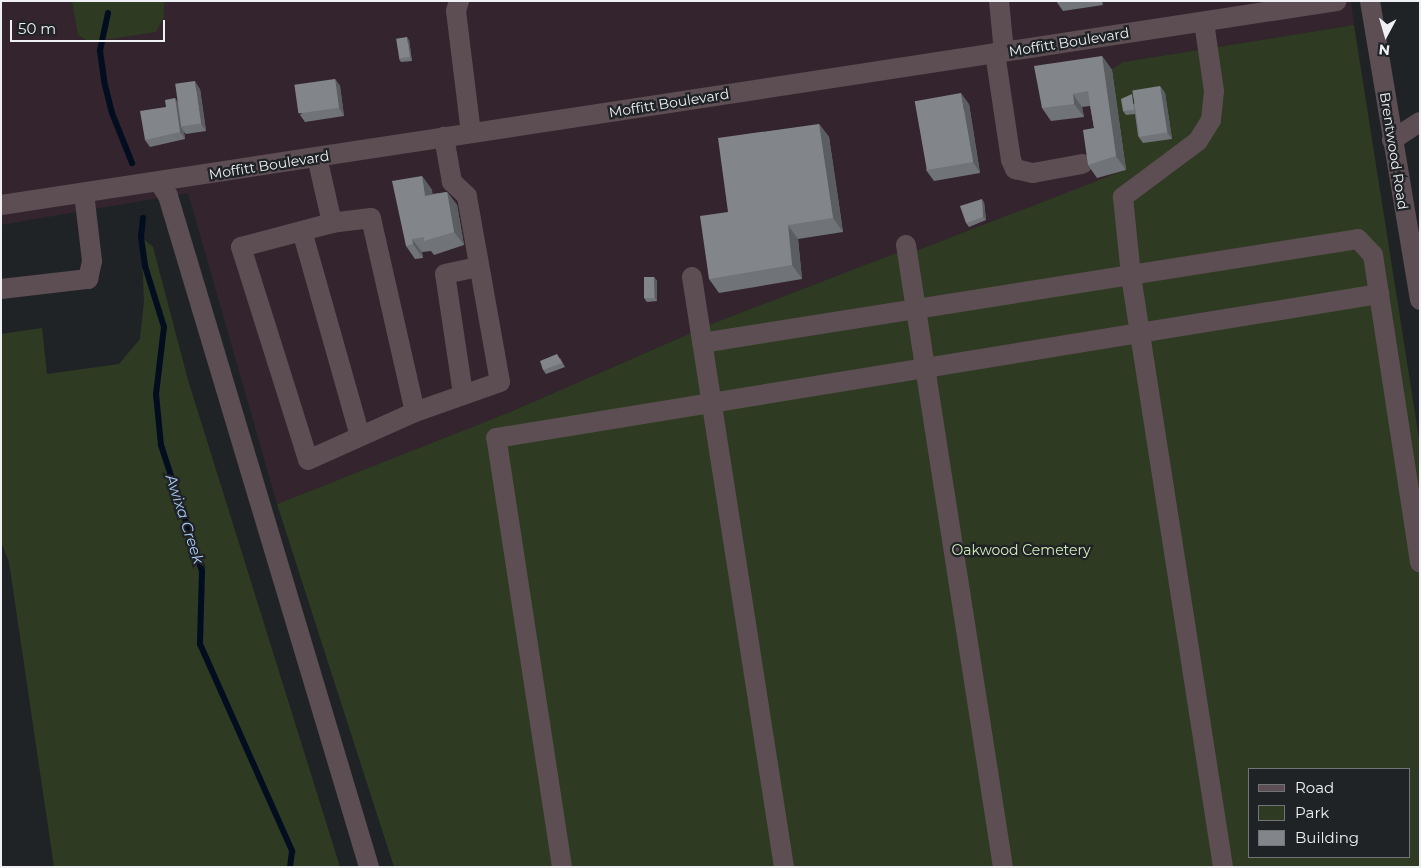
<!DOCTYPE html>
<style>
body{margin:0}
#map{position:relative;width:1421px;height:868px;overflow:hidden;background:#202326;font-family:Montserrat,sans-serif}
div>[style]{position:absolute}
[style*='--x']{left:calc(var(--x)*1px);top:calc(var(--y)*1px);width:calc(var(--w)*1px);rotate:calc(var(--a)*1deg)}
.industrial>*{inset:0;background:#34242e}
.green>*{inset:0;background:#2e3a22}
.stream>*{height:6px;margin:-3px;padding:0 3px;transform-origin:3px;border-radius:3px;background:#020d20}
.minor>*{height:20px;margin:-10px;padding:0 10px;transform-origin:10px;border-radius:10px;background:#5c4e52}
.wall>*{inset:0;background:#707378}
.shaded-wall>*{inset:0;background:#5b5e61}
.building>*{inset:0;background:#82868b;transform-origin:0 0}
span{translate:-50% -50%;white-space:nowrap;text-align:center;line-height:1.15;-webkit-text-stroke:4.5px #202326;paint-order:stroke}
.street-label{font-size:14px;color:#eef0f3}
.park-label{font-size:14px;color:#d1edba}
.water-label{font-size:15px;color:#abccfa;font-style:italic}
.frame{position:absolute;inset:0;border:2px solid #eef0f3;pointer-events:none}
.legend{position:absolute;left:1248px;top:768px;width:162px;height:90px;box-sizing:border-box;background:#202326;border:1px solid #727578;margin:0;padding:6px 9px;list-style:none;font-size:15px;color:#eef0f3}
.legend li{display:flex;align-items:center;gap:10px;height:25px}
.legend b{width:25px;border:1px solid #727578}
.north{position:absolute;left:1361px;top:10px;width:50px;height:50px;-webkit-text-stroke:4px #202326;paint-order:stroke;rotate:186deg;font-size:14px;font-weight:700;line-height:20px;text-align:center;color:#eef0f3}
.north::after{content:'';display:block;margin:auto;width:18px;height:22px;background:#eef0f3;clip-path:polygon(50% 0,100% 100%,50% 72%,0 100%)}
.scale{position:absolute;left:10px;top:20px;width:155px;height:22px;box-sizing:border-box;border:2px solid #eef0f3;border-top:0;padding-left:6px;font-size:15px;line-height:18px;white-space:nowrap;color:#eef0f3;-webkit-text-stroke:4px #202326;paint-order:stroke}
</style>
<div id="map">
<div class="industrial">
<i style="clip-path:polygon(1px 1px,1351px 1px,1354px 25px,1123px 62px,1118px 115px,1126px 170px,900px 257px,899px 252px,714px 323px,510px 412px,277px 504px,188px 193px,1px 225px)"></i>
</div>
<div class="green">
<i style="clip-path:polygon(72px 1px,164px 1px,164px 17px,156px 32px,90px 42px,78px 35px)"></i>
<i style="clip-path:polygon(evenodd,1354px 25px,1420px 445px,1420px 867px,394px 867px,277px 504px,510px 412px,714px 323px,899px 252px,900px 257px,1125px 170px,1112px 69px,1123px 62px,1354px 25px,1250px 769px,1410px 769px,1410px 857px,1250px 857px,1250px 769px)"></i>
<i style="clip-path:polygon(141px 237px,153px 247px,188px 380px,340px 867px,54px 867px,9px 562px,1px 542px,1px 334px,42px 328px,47px 374px,119px 364px,140px 339px,144px 301px)"></i>
</div>
<div class="stream">
<i style="--x:108;--y:13;--w:39;--a:102"></i>
<i style="--x:100;--y:51;--w:30;--a:82"></i>
<i style="--x:104;--y:81;--w:33;--a:76"></i>
<i style="--x:112;--y:113;--w:54;--a:68.2"></i>
<i style="--x:143;--y:218;--w:19;--a:96"></i>
<i style="--x:141;--y:237;--w:29;--a:82"></i>
<i style="--x:145;--y:266;--w:64;--a:72.7"></i>
<i style="--x:164;--y:327;--w:67;--a:96.8"></i>
<i style="--x:156;--y:394;--w:51;--a:84.4"></i>
<i style="--x:161;--y:445;--w:133;--a:72"></i>
<i style="--x:202;--y:571;--w:73;--a:91.6"></i>
<i style="--x:200;--y:644;--w:227;--a:66"></i>
<i style="--x:292;--y:851;--w:16;--a:97"></i>
</div>
<div class="minor">
<i style="--x:459;--y:1;--w:10;--a:107"></i>
<i style="--x:456;--y:11;--w:123;--a:83"></i>
<i style="--x:999;--y:1;--w:51;--a:84.4"></i>
<i style="--x:1370;--y:1;--w:303;--a:80.5"></i>
<i style="--x:1204;--y:22;--w:70;--a:81.8"></i>
<i style="--x:1214;--y:91;--w:29;--a:96"></i>
<i style="--x:1211;--y:120;--w:25;--a:122"></i>
<i style="--x:1198;--y:141;--w:94;--a:143.3"></i>
<i style="--x:1123;--y:197;--w:79;--a:84.2"></i>
<i style="--x:1131;--y:276;--w:598;--a:81.15"></i>
<i style="--x:995;--y:53;--w:108;--a:81.5"></i>
<i style="--x:1011;--y:160;--w:10;--a:66"></i>
<i style="--x:1015;--y:169;--w:18;--a:13"></i>
<i style="--x:1033;--y:173;--w:50;--a:-10.4"></i>
<i style="--x:1392;--y:140;--w:33;--a:-33"></i>
<i style="--x:317;--y:157;--w:68;--a:77.2"></i>
<i style="--x:159;--y:182;--w:17;--a:57"></i>
<i style="--x:168;--y:196;--w:700;--a:73.32"></i>
<i style="--x:1;--y:205;--w:1351;--a:-8.68"></i>
<i style="--x:302;--y:231;--w:213;--a:74.2"></i>
<i style="--x:906;--y:245;--w:630;--a:81.14"></i>
<i style="--x:692;--y:277;--w:597;--a:81.14"></i>
<i style="--x:1;--y:289;--w:88;--a:-6.6"></i>
<i style="--x:88;--y:279;--w:18;--a:-77"></i>
<i style="--x:92;--y:261;--w:68;--a:-96.7"></i>
<i style="--x:702;--y:343;--w:664;--a:-9.01"></i>
<i style="--x:1358;--y:239;--w:22;--a:47"></i>
<i style="--x:1373;--y:255;--w:311;--a:81.3"></i>
<i style="--x:463;--y:394;--w:121;--a:-98.5"></i>
<i style="--x:445;--y:274;--w:33;--a:-12"></i>
<i style="--x:415;--y:412;--w:199;--a:-102.8"></i>
<i style="--x:371;--y:218;--w:39;--a:173"></i>
<i style="--x:332;--y:223;--w:94;--a:165.2"></i>
<i style="--x:241;--y:247;--w:223;--a:72.5"></i>
<i style="--x:308;--y:460;--w:117;--a:-24.2"></i>
<i style="--x:415;--y:412;--w:90;--a:-19.4"></i>
<i style="--x:500;--y:382;--w:189;--a:-100.1"></i>
<i style="--x:467;--y:196;--w:21;--a:-137"></i>
<i style="--x:452;--y:182;--w:46;--a:-100.1"></i>
<i style="--x:562;--y:867;--w:434;--a:-98.7"></i>
<i style="--x:496;--y:438;--w:895;--a:-9.26"></i>
</div>
<div class="wall">
<i style="clip-path:polygon(1056px 1px,1102px 1px,1103px 5px,1063px 11px)"></i>
<i style="clip-path:polygon(409px 40px,412px 61px,401px 62px,399px 59px)"></i>
<i style="clip-path:polygon(1102px 56px,1112px 70px,1126px 170px,1097px 178px,1088px 165px,1094px 128px,1090px 106px,1082px 107px,1084px 117px,1051px 121px,1042px 108px)"></i>
<i style="clip-path:polygon(335px 79px,340px 86px,344px 116px,305px 122px,300px 115px)"></i>
<i style="clip-path:polygon(1160px 86px,1165px 93px,1172px 139px,1143px 143px,1138px 136px,1135px 114px,1126px 115px,1123px 111px)"></i>
<i style="clip-path:polygon(200px 89px,206px 131px,186px 134px,184px 132px,185px 139px,150px 147px,145px 140px,166px 107px,175px 98px,177px 102px)"></i>
<i style="clip-path:polygon(969px 104px,980px 173px,934px 181px,926px 170px)"></i>
<i style="clip-path:polygon(819px 124px,829px 137px,843px 232px,798px 239px,802px 279px,719px 293px,709px 279px)"></i>
<i style="clip-path:polygon(422px 176px,432px 190px,432px 194px,447px 192px,457px 205px,464px 245px,434px 255px,431px 251px,422px 252px,423px 258px,415px 259px,406px 246px)"></i>
<i style="clip-path:polygon(984px 202px,986px 220px,969px 227px,966px 223px)"></i>
<i style="clip-path:polygon(654px 277px,657px 281px,657px 301px,647px 302px,644px 298px)"></i>
<i style="clip-path:polygon(560px 358px,565px 367px,546px 374px,543px 370px)"></i>
</div>
<div class="shaded-wall">
<i style="clip-path:polygon(407px 37px,409px 40px,412px 61px,410px 57px)"></i>
<i style="clip-path:polygon(1102px 56px,1112px 70px,1126px 170px,1116px 156px)"></i>
<i style="clip-path:polygon(335px 79px,340px 86px,344px 116px,339px 108px)"></i>
<i style="clip-path:polygon(195px 81px,200px 89px,206px 131px,201px 124px)"></i>
<i style="clip-path:polygon(1160px 86px,1165px 93px,1172px 139px,1167px 132px)"></i>
<i style="clip-path:polygon(961px 93px,969px 104px,980px 173px,973px 162px)"></i>
<i style="clip-path:polygon(1073px 94px,1082px 107px,1084px 117px,1074px 104px)"></i>
<i style="clip-path:polygon(175px 98px,180px 105px,181px 127px,184px 132px,185px 139px,180px 132px)"></i>
<i style="clip-path:polygon(819px 124px,829px 137px,843px 232px,833px 218px)"></i>
<i style="clip-path:polygon(422px 176px,432px 190px,435px 209px,425px 196px)"></i>
<i style="clip-path:polygon(447px 192px,457px 205px,464px 245px,454px 232px)"></i>
<i style="clip-path:polygon(982px 199px,984px 202px,986px 220px,983px 217px)"></i>
<i style="clip-path:polygon(788px 225px,798px 239px,802px 279px,792px 265px)"></i>
<i style="clip-path:polygon(412px 239px,422px 252px,423px 258px,413px 244px)"></i>
<i style="clip-path:polygon(654px 277px,657px 281px,657px 301px,655px 298px)"></i>
</div>
<div class="building">
<i style="left:407px;top:37px;width:20px;height:11px;rotate:81deg"></i>
<i style="clip-path:polygon(1102px 56px,1116px 156px,1088px 165px,1083px 130px,1094px 128px,1088px 91px,1073px 94px,1074px 104px,1042px 108px,1034px 66px)"></i>
<i style="left:335px;top:79px;width:29px;height:41px;rotate:82deg"></i>
<i style="left:195px;top:81px;width:43px;height:20px;rotate:82deg"></i>
<i style="left:1160px;top:86px;width:47px;height:28px;rotate:81deg"></i>
<i style="left:961px;top:93px;width:70px;height:47px;rotate:80deg"></i>
<i style="clip-path:polygon(1132px 94px,1134px 110px,1123px 111px,1121px 99px)"></i>
<i style="clip-path:polygon(175px 98px,180px 132px,145px 140px,140px 111px,166px 107px,165px 100px)"></i>
<i style="clip-path:polygon(819px 124px,833px 218px,788px 225px,792px 265px,709px 279px,700px 216px,728px 212px,718px 138px)"></i>
<i style="clip-path:polygon(422px 176px,425px 196px,447px 192px,454px 232px,424px 241px,424px 237px,412px 239px,413px 244px,406px 246px,392px 181px)"></i>
<i style="clip-path:polygon(982px 199px,983px 217px,966px 223px,960px 206px)"></i>
<i style="left:644px;top:277px;width:10px;height:21px"></i>
<i style="clip-path:polygon(557px 354px,562px 363px,543px 370px,540px 361px)"></i>
</div>
<div class="street-label">
<span style="left:1069px;top:42px;rotate:-9deg">Moffitt Boulevard</span>
<span style="left:669px;top:103px;rotate:-9deg">Moffitt Boulevard</span>
<span style="left:1394px;top:151px;rotate:81deg">Brentwood Road</span>
<span style="left:269px;top:165px;rotate:-9deg">Moffitt Boulevard</span>
</div>
<div class="park-label">
<span style="left:1021px;top:550px">Oakwood Cemetery</span>
</div>
<div class="water-label">
<span style="left:185px;top:519px;rotate:72deg">Awixa Creek</span>
</div>
<div class="frame"></div>
<ul class="legend">
<li><b style="height:6px;background:#5c4e52"></b>Road</li>
<li><b style="height:14px;background:#2e3a22"></b>Park</li>
<li><b style="height:14px;background:#82868b"></b>Building</li>
</ul>
<div class="north">N</div>
<div class="scale">50 m</div>
</div>
